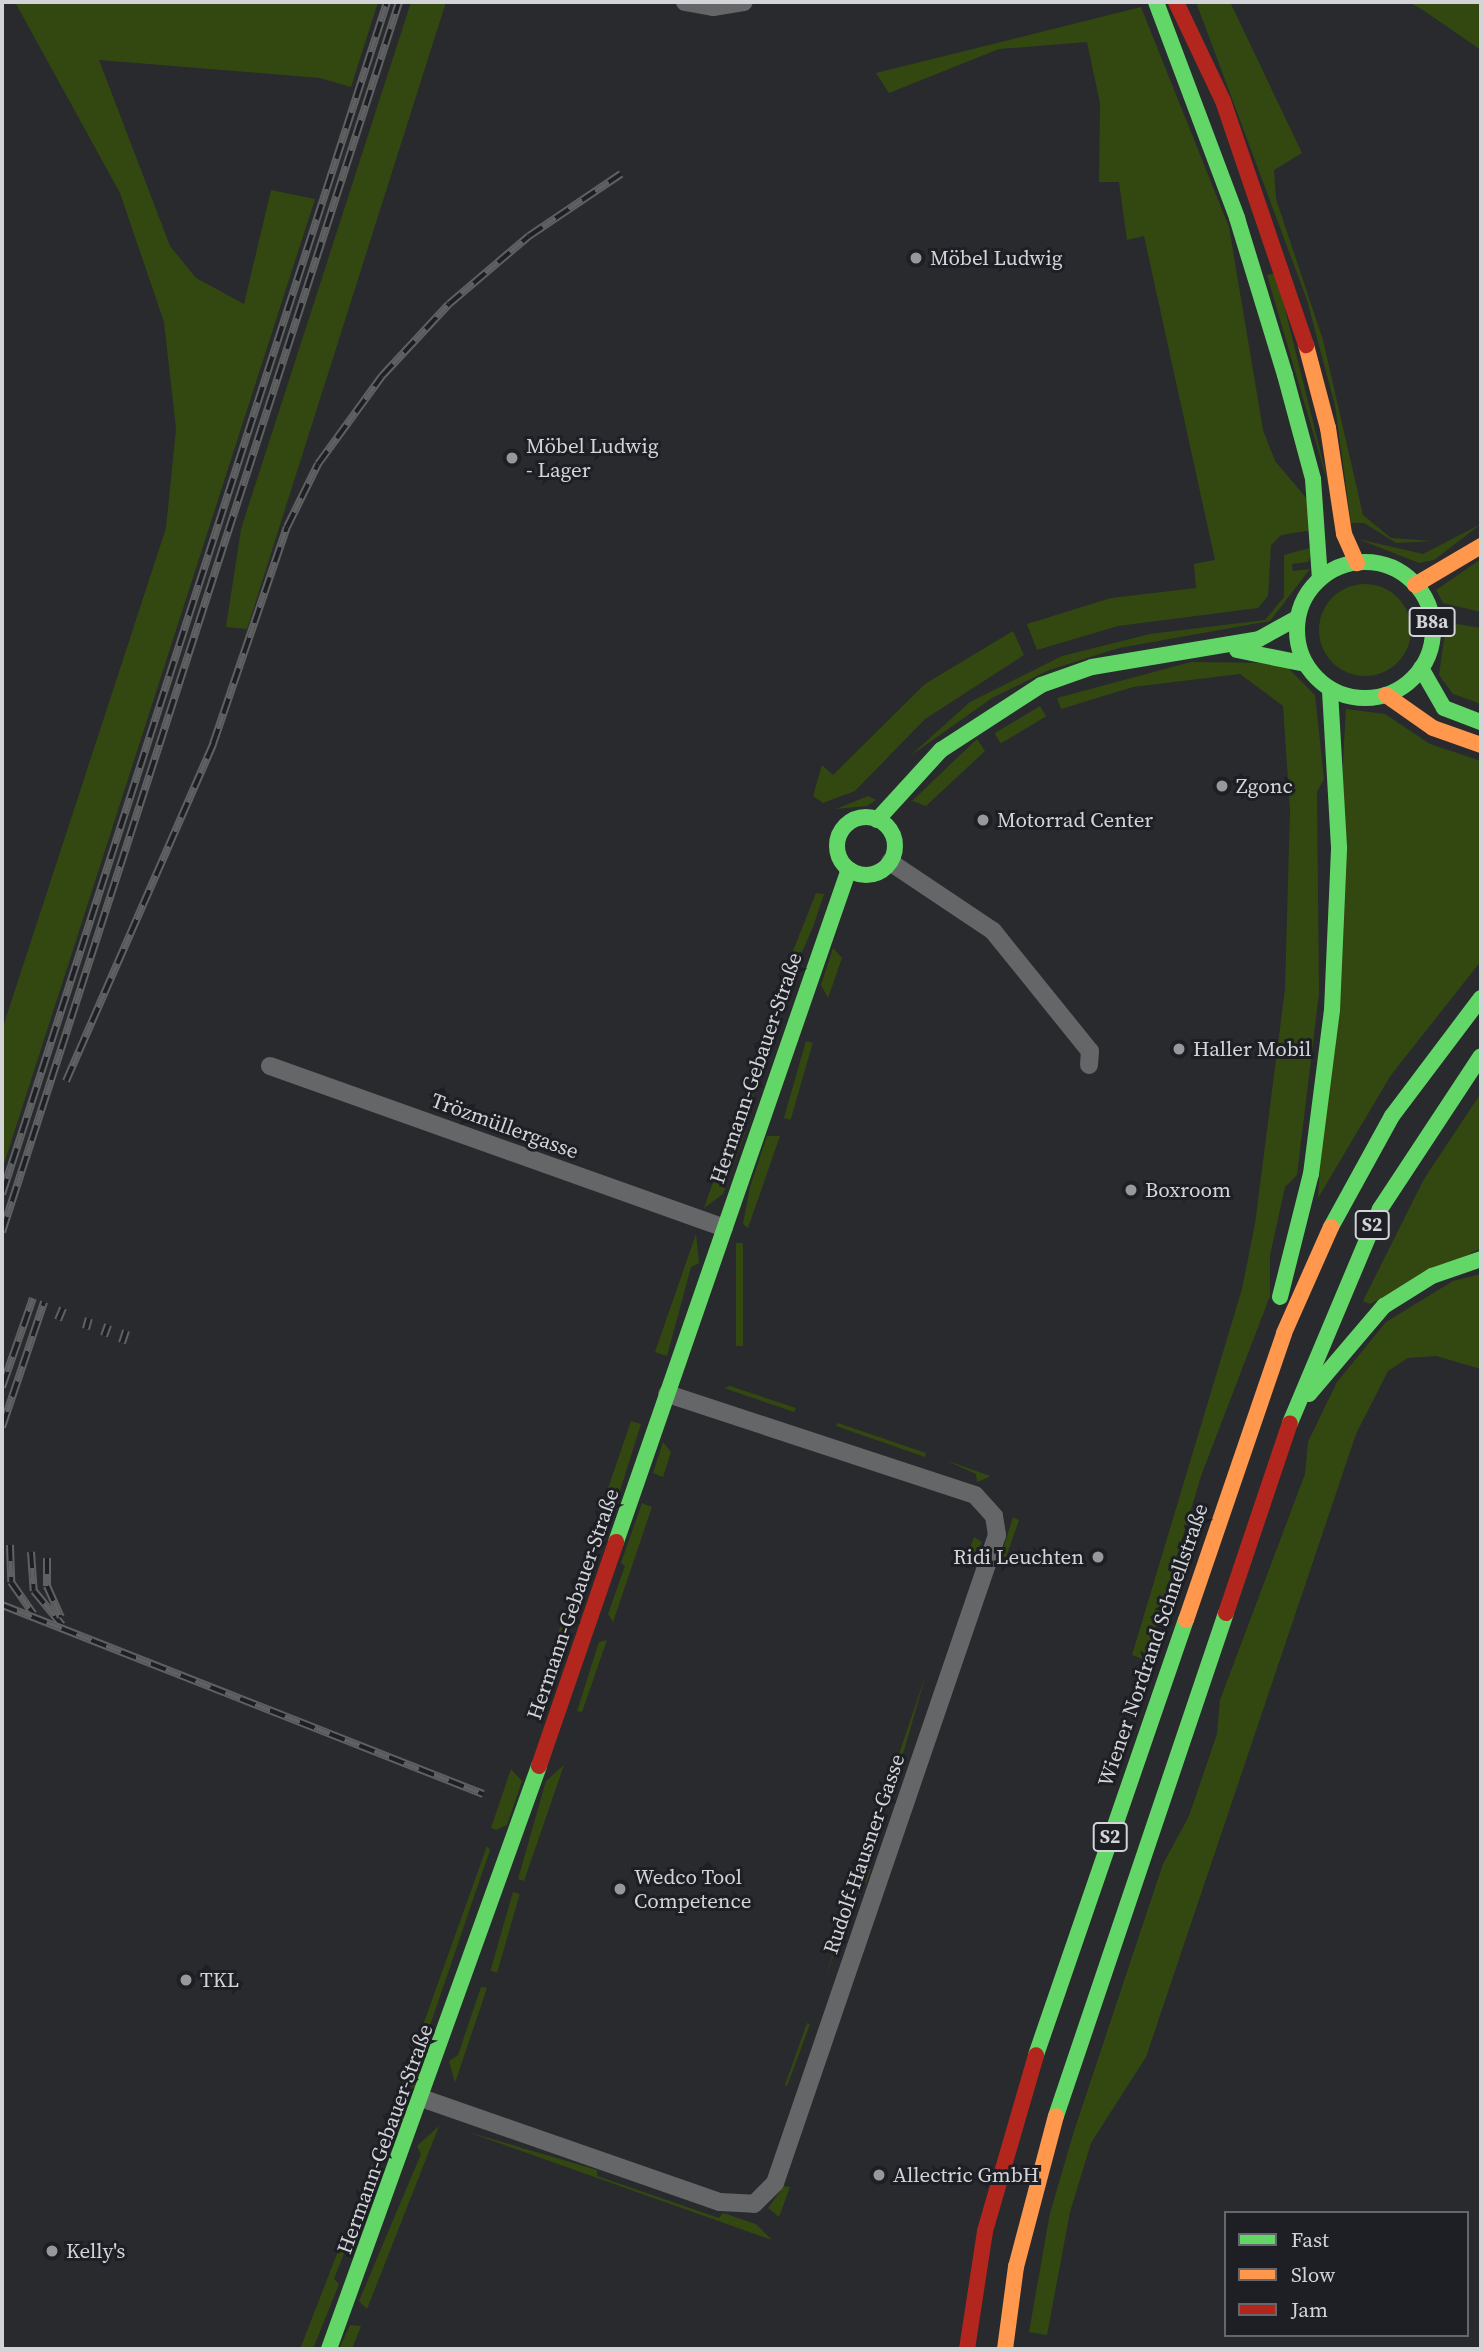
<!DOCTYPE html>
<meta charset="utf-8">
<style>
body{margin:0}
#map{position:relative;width:1483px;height:2351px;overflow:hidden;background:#282a2d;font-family:"Source Serif 4",serif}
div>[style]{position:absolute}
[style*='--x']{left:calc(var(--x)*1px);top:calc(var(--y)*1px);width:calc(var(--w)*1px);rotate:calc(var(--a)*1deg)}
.green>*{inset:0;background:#334810;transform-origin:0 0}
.round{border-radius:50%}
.street>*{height:18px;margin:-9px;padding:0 9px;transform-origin:9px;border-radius:9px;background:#656667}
.fast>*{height:16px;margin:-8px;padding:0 8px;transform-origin:8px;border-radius:8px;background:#63d668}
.fast>.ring{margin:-8px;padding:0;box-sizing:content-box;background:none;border:16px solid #63d668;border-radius:50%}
.slow>*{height:16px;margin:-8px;padding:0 8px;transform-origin:8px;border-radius:8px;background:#ff974d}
.jam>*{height:16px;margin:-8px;padding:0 8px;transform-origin:8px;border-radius:8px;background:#b3261e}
.rail>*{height:8px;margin-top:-4px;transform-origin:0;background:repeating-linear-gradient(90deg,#1d1f25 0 16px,#5f6062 0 32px);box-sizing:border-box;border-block:2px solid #5f6062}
.dots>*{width:19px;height:19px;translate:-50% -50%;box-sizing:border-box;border:4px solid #1d1f25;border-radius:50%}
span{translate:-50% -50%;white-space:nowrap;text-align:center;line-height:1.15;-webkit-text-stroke:6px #1d1f25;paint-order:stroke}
.shield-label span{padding:2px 5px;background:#1d1f25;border:2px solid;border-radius:5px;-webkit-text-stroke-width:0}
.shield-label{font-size:19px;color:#d2d4d8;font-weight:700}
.poi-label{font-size:21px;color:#d2d4d8}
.left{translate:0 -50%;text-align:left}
.right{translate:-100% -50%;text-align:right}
.street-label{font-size:21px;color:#d2d4d8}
.frame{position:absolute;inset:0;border:4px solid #d2d4d8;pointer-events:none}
.legend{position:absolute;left:1224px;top:2211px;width:245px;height:126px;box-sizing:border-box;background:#1d1f25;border:2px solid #65676d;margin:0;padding:9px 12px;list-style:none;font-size:21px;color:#d2d4d8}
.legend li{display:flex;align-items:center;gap:14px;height:35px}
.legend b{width:35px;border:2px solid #65676d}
</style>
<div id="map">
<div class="green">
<i style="clip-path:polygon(15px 2px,378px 2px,351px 87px,320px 78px,99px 60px,170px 246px,196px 278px,244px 304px,271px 190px,315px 199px,2px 1170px,2px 1030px,166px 528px,176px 429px,164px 322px,120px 193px)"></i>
<i style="clip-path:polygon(411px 2px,446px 2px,247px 629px,226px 627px,241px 529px)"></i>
<i style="clip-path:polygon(1196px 2px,1230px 2px,1302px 153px,1274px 170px,1276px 199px,1323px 340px,1363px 515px,1391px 538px,1433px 541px,1396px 543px,1364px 523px,1351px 523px,1335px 406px,1307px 300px)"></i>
<i style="clip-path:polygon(1409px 2px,1481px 2px,1481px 50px,1423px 10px)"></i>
<i style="clip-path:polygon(1141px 7px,1229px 227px,1263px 430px,1275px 461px,1307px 499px,1312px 530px,1281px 535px,1271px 545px,1268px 596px,1258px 608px,1118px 626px,1037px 650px,1027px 624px,1111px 598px,1196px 588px,1194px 564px,1215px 560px,1144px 236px,1127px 240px,1119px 182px,1099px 182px,1100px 103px,1087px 42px,999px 49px,889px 93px,876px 73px)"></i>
<i style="clip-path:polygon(1276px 273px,1331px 494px,1267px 275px)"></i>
<i style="clip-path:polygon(1481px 524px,1434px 560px,1419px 563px,1358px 539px,1423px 554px)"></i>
<i style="clip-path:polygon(1314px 547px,1308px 562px,1292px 564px,1293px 571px,1310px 569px,1270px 621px,1119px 648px,1049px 670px,992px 698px,910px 756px,970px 702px,1062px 656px,1150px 634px,1265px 620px,1284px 597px,1284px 555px)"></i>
<i style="clip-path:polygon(1481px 559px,1481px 612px,1443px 603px,1436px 590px)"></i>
<i class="round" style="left:1319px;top:584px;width:92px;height:92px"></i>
<i style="clip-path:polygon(1457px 624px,1481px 628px,1481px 704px,1453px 694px,1439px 675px,1445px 632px)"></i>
<i style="clip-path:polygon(1013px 631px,1024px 655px,925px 719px,855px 791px,823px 803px,813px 796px,822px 765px,833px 775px,925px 684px)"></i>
<i style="clip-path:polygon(1191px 662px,1274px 663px,1288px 668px,1315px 695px,1324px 779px,1317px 792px,1319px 993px,1297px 1175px,1285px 1187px,1270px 1255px,1270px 1296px,1201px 1476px,1146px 1660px,1132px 1655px,1242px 1289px,1255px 1224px,1285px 989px,1290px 810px,1283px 706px,1240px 674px,1133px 687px,1061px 709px,1057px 698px)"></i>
<i style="left:1040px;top:706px;width:12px;height:53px;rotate:59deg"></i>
<i style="clip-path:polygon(1346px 709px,1385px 714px,1430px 744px,1481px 761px,1481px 961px,1391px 1075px,1318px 1198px)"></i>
<i style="clip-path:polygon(977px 739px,985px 751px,926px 806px,912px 801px)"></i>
<i style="clip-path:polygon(868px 796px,876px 800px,867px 806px,836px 809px)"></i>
<i style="clip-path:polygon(816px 893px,824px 894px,813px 927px,795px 968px,787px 966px)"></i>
<i style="clip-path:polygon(833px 948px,842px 958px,828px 998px,821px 985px)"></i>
<i style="left:806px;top:1041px;width:7px;height:80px;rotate:16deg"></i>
<i style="left:760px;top:1046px;width:7px;height:64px;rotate:16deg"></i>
<i style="clip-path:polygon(1481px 1093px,1481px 1248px,1370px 1304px,1363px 1301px,1424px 1179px)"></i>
<i style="clip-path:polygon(733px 1125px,746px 1130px,723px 1194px,704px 1208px)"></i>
<i style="clip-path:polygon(767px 1136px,780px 1136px,748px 1228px,743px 1224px,750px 1187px)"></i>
<i style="clip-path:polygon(696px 1234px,699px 1263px,691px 1267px,667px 1356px,655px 1352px)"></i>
<i style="left:736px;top:1243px;width:7px;height:103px"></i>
<i style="clip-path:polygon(1481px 1274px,1481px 1369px,1436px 1356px,1408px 1358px,1388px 1371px,1356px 1434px,1146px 2057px,1091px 2143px,1070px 2212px,1047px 2335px,1029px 2332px,1050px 2213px,1075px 2128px,1163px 1864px,1189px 1816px,1217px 1734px,1220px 1700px,1305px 1474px,1308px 1442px,1337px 1382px,1386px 1322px,1453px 1281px)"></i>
<i style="clip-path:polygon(730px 1386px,796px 1408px,794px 1412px,724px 1388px)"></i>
<i style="clip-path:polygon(631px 1421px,641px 1424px,613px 1513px,601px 1509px)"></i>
<i style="clip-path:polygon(838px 1423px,926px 1453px,925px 1457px,836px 1426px)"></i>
<i style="clip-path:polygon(663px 1442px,671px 1452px,663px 1477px,653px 1473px)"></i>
<i style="clip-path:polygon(945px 1460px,990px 1476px,989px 1477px,977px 1482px,976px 1474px)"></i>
<i style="clip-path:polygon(642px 1503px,652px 1507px,613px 1622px,608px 1614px,625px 1566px,621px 1563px)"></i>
<i style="clip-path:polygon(1013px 1517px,1019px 1520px,1004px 1563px,1000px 1559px)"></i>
<i style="clip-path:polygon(974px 1537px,982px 1542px,968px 1566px,964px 1565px)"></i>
<i style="clip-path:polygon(586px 1552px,592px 1554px,553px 1670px,558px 1675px,538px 1691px)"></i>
<i style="clip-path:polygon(607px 1640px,582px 1712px,577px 1711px,599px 1642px)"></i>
<i style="clip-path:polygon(926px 1674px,901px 1761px,897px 1760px)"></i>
<i style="clip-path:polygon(564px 1765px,524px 1881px,518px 1879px,546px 1781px)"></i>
<i style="clip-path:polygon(511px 1769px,522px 1781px,507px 1825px,496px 1830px,491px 1828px)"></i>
<i style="clip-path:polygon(487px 1846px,490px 1850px,424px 2043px,430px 2047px,415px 2088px,402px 2084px)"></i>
<i style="clip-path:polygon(860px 1868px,871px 1869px,866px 1883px,859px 1883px,825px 1979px)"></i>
<i style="left:513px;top:1892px;width:7px;height:82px;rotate:16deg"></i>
<i style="clip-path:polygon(481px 1987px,487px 1988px,455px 2083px,449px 2061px,458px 2055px)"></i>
<i style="clip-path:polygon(807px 2023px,810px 2024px,787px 2086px,785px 2085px)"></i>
<i style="clip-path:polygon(398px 2095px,411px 2100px,400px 2129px,383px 2137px)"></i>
<i style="clip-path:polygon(439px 2126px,367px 2309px,359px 2301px,421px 2154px,417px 2146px)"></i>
<i style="clip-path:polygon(468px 2132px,597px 2170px,597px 2176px,719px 2218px,723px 2213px,756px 2224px,772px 2240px)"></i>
<i style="clip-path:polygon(372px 2164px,377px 2169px,334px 2279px,339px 2284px,313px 2349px,300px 2349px)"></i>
<i style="clip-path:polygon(784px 2186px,790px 2187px,779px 2217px,768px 2208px)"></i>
<i style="clip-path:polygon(350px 2325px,361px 2326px,352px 2349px,339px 2349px)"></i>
</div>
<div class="street">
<i style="--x:685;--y:2;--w:28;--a:10"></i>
<i style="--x:713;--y:7;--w:31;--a:-9"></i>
<i style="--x:890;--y:862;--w:124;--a:33.8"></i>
<i style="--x:993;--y:931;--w:154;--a:51.1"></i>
<i style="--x:1090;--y:1051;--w:14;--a:94"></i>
<i style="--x:270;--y:1066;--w:482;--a:19.6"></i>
<i style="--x:424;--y:2099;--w:313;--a:19.2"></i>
<i style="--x:720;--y:2202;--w:34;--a:3"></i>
<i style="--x:754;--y:2204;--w:30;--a:-45"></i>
<i style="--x:775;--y:2183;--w:685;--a:-71.09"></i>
<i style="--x:997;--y:1535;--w:19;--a:-99"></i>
<i style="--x:994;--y:1516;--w:28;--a:-132"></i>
<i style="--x:975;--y:1495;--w:324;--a:-161.8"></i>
</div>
<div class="fast">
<i style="--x:1156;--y:2;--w:231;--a:69.4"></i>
<i style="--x:1237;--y:218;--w:164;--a:73"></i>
<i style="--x:1285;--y:375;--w:108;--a:74.9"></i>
<i style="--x:1313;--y:479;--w:99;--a:86"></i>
<i class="ring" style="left:1297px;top:562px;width:120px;height:120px"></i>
<i style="--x:1237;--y:650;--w:70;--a:11.5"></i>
<i style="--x:1421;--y:668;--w:46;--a:60.1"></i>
<i style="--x:1444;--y:708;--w:40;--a:21"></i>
<i class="ring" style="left:837px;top:817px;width:42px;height:42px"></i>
<i style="--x:877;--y:820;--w:95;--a:-47.6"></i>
<i style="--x:941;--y:750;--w:119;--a:-33"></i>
<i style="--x:1041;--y:685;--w:54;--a:-19.4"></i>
<i style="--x:1092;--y:667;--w:169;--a:-9.5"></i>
<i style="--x:1259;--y:639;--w:43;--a:-28.9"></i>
<i style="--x:1331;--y:1227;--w:127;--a:-61.2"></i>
<i style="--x:1392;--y:1116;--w:148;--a:-53"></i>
<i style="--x:1280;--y:1297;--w:127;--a:-75.9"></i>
<i style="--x:1311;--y:1174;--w:165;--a:-82.7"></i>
<i style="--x:1332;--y:1010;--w:163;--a:-87.5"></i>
<i style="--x:1339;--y:847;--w:158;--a:-93.3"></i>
<i style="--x:1309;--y:1394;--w:116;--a:-49.6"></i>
<i style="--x:1384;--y:1306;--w:57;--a:-32"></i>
<i style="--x:1432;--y:1276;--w:52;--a:-19.1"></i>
<i style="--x:1290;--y:1423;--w:232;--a:-67.2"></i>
<i style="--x:1380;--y:1209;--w:183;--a:-56.6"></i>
<i style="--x:616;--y:1542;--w:712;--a:-70.9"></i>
<i style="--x:1036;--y:2055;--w:460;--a:-71"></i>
<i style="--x:1056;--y:2116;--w:531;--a:-71.33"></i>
<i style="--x:329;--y:2349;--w:620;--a:-70.19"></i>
</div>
<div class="slow">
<i style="--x:1306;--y:345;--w:86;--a:75.2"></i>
<i style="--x:1328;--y:428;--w:107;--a:81.4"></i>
<i style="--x:1344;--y:534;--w:32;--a:66"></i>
<i style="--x:1415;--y:585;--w:77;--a:-30.6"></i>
<i style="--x:1386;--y:695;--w:57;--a:35.1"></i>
<i style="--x:1433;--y:728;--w:51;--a:19.5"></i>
<i style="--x:1186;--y:1620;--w:303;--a:-71.1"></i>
<i style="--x:1284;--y:1333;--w:116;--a:-66.1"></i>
<i style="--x:1005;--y:2349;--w:83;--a:-82.4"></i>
<i style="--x:1016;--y:2267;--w:156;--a:-75.2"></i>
</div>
<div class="jam">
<i style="--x:1176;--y:2;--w:110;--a:64.6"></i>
<i style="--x:1223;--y:101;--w:258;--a:71.2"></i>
<i style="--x:1226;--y:1613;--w:200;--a:-71.4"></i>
<i style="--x:539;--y:1766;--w:237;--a:-71"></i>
<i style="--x:967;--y:2349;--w:119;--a:-81.3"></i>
<i style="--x:985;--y:2231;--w:183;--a:-73.8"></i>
</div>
<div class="rail">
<i style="--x:66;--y:1081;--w:368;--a:-66.4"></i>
<i style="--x:213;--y:744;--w:229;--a:-71.2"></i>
<i style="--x:287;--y:527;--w:70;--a:-63.8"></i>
<i style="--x:318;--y:464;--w:109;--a:-54"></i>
<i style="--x:382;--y:376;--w:98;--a:-47.1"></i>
<i style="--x:449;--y:304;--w:105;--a:-40.4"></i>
<i style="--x:529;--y:236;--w:111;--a:-34"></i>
<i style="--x:2;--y:1194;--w:1253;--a:-72.1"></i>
<i style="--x:2;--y:1232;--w:1292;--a:-72.11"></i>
<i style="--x:58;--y:1320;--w:13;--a:-67"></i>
<i style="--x:86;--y:1329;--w:11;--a:-75"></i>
<i style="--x:104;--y:1336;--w:12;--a:-70"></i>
<i style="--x:122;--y:1343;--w:13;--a:-72"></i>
<i style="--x:2;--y:1387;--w:94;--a:-70.8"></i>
<i style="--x:2;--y:1427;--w:132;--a:-71.4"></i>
<i style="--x:10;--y:1545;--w:37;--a:88"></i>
<i style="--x:11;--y:1582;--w:39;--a:55"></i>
<i style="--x:31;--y:1552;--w:39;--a:86"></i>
<i style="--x:34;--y:1591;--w:44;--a:50.5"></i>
<i style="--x:47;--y:1558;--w:28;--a:90"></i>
<i style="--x:47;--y:1586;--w:34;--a:66"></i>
<i style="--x:2;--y:1605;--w:517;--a:21.45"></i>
</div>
<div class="dots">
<i style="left:916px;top:258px;background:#96989c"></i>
<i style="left:512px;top:458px;background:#96989c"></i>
<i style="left:1222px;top:786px;background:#96989c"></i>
<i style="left:983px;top:820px;background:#96989c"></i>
<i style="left:1179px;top:1049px;background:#96989c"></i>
<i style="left:1131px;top:1190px;background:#96989c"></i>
<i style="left:1098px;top:1557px;background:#96989c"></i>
<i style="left:620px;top:1889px;background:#96989c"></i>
<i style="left:186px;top:1980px;background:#96989c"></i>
<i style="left:879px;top:2175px;background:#96989c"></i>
<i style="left:52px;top:2251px;background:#96989c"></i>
</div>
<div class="shield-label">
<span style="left:1432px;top:622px">B8a</span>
<span style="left:1372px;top:1225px">S2</span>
<span style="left:1110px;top:1837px">S2</span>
</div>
<div class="poi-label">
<span class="left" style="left:930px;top:258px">Möbel Ludwig</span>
<span class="left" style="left:526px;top:458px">Möbel Ludwig<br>- Lager</span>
<span class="left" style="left:1236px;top:786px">Zgonc</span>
<span class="left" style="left:997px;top:820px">Motorrad Center</span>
<span class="left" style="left:1193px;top:1049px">Haller Mobil</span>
<span class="left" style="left:1145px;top:1190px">Boxroom</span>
<span class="right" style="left:1084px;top:1557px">Ridi Leuchten</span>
<span class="left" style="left:634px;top:1889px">Wedco Tool<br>Competence</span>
<span class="left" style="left:200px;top:1980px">TKL</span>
<span class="left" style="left:893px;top:2175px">Allectric GmbH</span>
<span class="left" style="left:66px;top:2251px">Kelly's</span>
</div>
<div class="street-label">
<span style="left:756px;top:1068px;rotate:-71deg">Hermann-Gebauer-Straße</span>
<span style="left:505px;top:1126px;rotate:20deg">Trözmüllergasse</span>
<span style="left:573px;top:1604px;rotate:-71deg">Hermann-Gebauer-Straße</span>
<span style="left:1153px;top:1645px;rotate:-71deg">Wiener Nordrand Schnellstraße</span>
<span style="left:864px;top:1854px;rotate:-71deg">Rudolf-Hausner-Gasse</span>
<span style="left:385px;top:2139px;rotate:-70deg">Hermann-Gebauer-Straße</span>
</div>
<div class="frame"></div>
<ul class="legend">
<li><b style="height:9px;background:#63d668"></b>Fast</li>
<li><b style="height:9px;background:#ff974d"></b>Slow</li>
<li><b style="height:9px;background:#b3261e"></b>Jam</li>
</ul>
</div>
